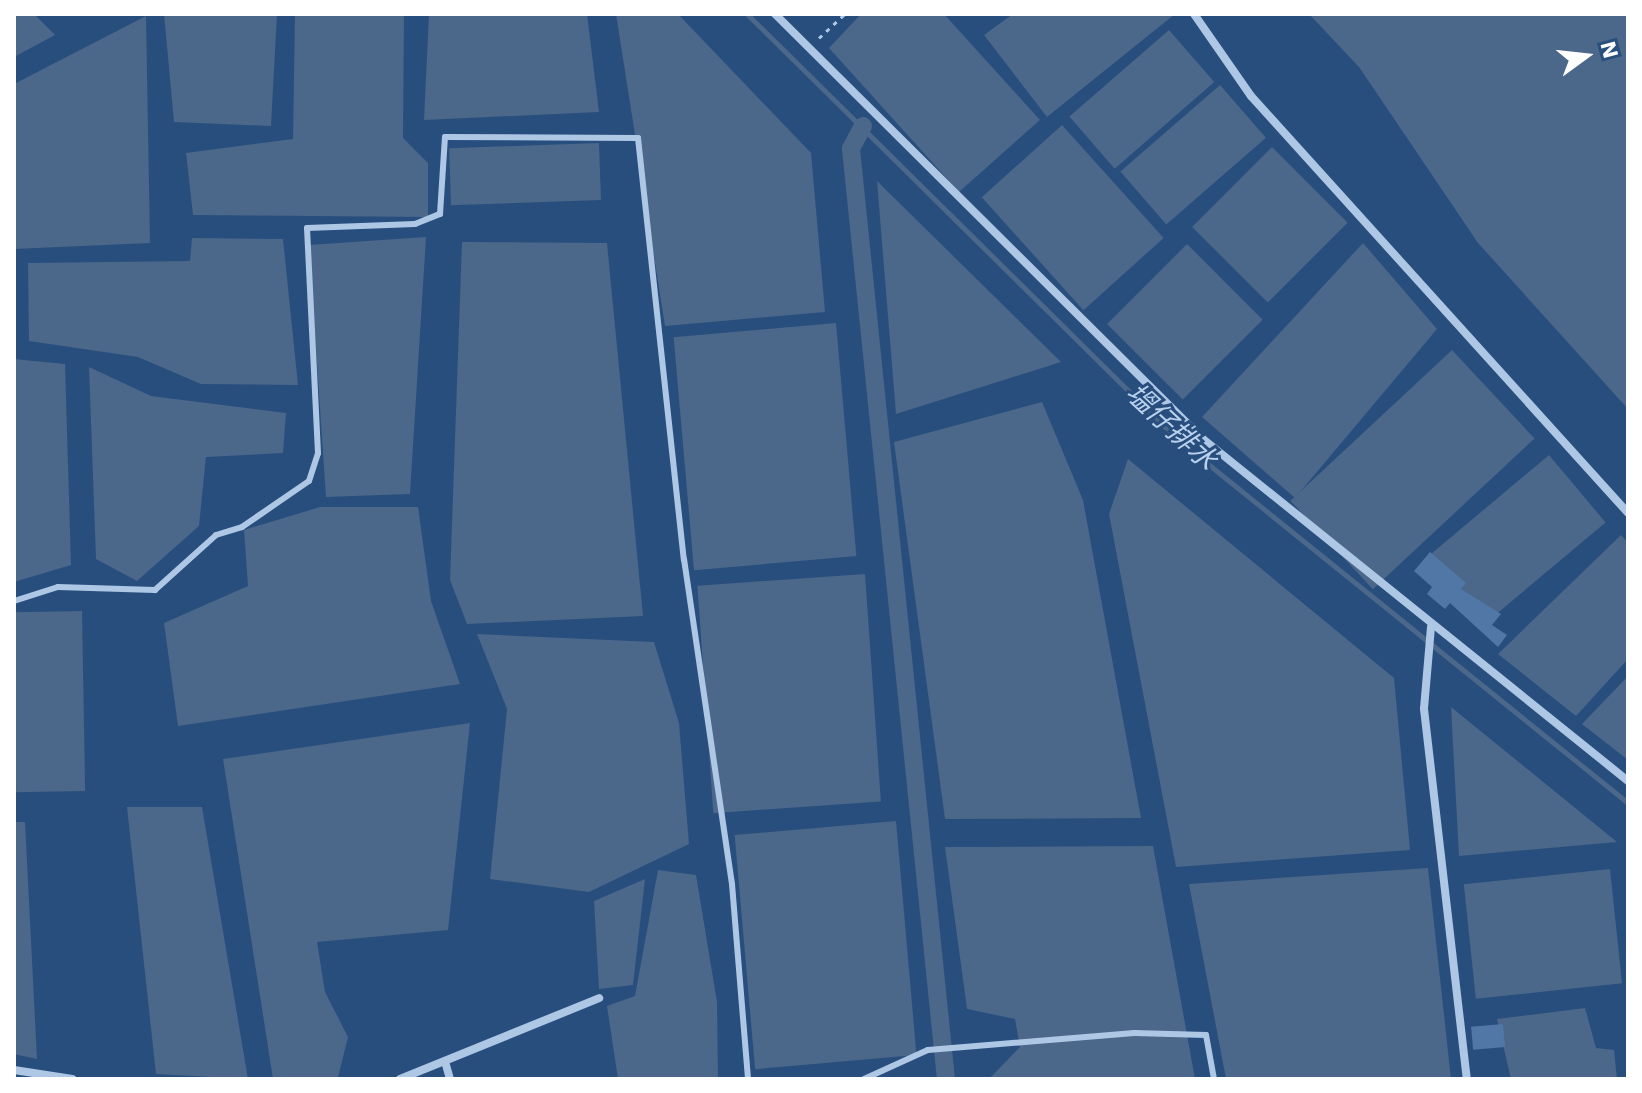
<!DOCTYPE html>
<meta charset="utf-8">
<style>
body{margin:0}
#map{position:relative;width:1642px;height:1093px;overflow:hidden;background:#284e7e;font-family:"Work Sans","Noto Sans TC",sans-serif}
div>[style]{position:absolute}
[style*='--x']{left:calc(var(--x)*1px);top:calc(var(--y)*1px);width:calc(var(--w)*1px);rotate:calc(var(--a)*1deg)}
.water>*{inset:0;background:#4b6789;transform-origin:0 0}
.stream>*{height:5px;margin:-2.5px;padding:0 2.5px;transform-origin:2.5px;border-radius:2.5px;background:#4b6789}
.canal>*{height:18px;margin:-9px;padding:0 9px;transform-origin:9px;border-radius:9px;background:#4b6789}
.building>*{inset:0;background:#5077a6;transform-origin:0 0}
.path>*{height:3px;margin-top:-1.5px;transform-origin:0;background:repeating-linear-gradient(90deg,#aec7e5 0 4px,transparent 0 10px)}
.service>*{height:6px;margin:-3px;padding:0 3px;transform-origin:3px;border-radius:3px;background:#aec7e5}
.minor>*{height:8px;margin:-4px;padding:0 4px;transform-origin:4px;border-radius:4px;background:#aec7e5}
span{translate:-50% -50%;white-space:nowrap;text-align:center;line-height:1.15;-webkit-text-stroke:6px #284e7e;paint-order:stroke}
.water-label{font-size:28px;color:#b9d1ec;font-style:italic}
.frame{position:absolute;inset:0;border:16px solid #fff;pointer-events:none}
.north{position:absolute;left:1546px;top:16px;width:80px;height:80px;-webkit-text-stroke:6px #284e7e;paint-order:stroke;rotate:75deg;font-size:22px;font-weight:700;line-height:32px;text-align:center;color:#fff}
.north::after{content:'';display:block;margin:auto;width:28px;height:36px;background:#fff;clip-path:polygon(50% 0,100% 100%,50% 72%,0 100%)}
</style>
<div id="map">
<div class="water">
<i style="clip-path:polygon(14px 14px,34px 14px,55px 35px,14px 57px)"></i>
<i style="clip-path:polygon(164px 14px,277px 14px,271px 126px,174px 122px)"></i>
<i style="clip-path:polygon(295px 14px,404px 14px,403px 138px,428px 163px,428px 217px,193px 215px,186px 153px,293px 139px)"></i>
<i style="clip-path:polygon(429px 14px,587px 14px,599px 112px,424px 120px)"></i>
<i style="clip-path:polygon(616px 14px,678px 14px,811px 153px,825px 312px,665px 326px)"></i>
<i style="clip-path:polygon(861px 14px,944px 14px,1040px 120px,959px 192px,829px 48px)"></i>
<i style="clip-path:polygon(1013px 14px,1175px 14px,1047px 117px,984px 35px)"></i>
<i style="clip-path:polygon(1309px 14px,1628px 14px,1628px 409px,1478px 243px,1359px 67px)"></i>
<i style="clip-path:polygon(146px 16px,150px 243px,14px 249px,14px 84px)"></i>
<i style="left:1169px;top:30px;width:69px;height:132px;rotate:49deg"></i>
<i style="left:1220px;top:85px;width:70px;height:132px;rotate:49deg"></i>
<i style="left:1062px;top:125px;width:152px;height:108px;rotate:48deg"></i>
<i style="left:599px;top:143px;width:57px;height:150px;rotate:88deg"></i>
<i style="left:1272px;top:147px;width:107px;height:113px;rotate:45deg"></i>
<i style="clip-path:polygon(877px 181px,1061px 362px,896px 414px)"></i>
<i style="clip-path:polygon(426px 237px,410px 494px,326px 497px,309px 245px)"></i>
<i style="clip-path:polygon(192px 238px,283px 239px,298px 385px,201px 384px,138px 357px,29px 341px,28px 263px,190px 261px)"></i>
<i style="clip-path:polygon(462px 242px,607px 243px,643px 616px,467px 624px,450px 580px)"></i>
<i style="clip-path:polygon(1363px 243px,1437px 329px,1295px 498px,1202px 417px)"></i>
<i style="left:1187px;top:244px;width:107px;height:113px;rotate:45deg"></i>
<i style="left:836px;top:323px;width:234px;height:163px;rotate:85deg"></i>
<i style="left:1452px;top:350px;width:121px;height:221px;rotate:47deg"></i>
<i style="clip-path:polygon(14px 359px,65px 364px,71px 565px,14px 582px)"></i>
<i style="clip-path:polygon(89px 367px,151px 396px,286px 413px,283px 453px,206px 457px,199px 526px,137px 581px,96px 559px)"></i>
<i style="clip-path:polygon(1042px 402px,1083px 500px,1141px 818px,945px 819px,894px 442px)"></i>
<i style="left:1549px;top:455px;width:88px;height:160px;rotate:50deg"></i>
<i style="clip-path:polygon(1128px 459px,1394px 678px,1410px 850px,1176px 867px,1109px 514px)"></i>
<i style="clip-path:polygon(320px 507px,418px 507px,431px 601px,460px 684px,178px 726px,164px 623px,248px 586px,244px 530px)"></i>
<i style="clip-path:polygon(1621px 535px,1628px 543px,1628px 659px,1576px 716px,1498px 654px)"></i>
<i style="left:865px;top:574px;width:228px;height:168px;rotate:86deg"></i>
<i style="left:82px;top:611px;width:180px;height:69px;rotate:89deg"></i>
<i style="clip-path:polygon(477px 634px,654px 642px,679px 723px,689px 844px,589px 892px,490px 879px,507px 709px)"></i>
<i style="clip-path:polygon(1628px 676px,1628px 760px,1582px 724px)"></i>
<i style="clip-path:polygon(1451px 707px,1617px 842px,1459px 856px)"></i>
<i style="clip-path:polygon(470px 723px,448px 930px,317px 942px,325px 992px,348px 1037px,338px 1077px,273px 1079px,223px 759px)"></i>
<i style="clip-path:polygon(127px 807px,202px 807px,248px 1079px,156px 1074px)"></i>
<i style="left:896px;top:821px;width:235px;height:162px;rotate:85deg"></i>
<i style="clip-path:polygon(14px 822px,25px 822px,37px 1059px,14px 1054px)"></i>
<i style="clip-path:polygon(1153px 846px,1195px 1079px,989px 1079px,1020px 1047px,1015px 1019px,967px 1009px,945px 847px)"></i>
<i style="clip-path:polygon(1428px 868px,1451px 1079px,1226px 1079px,1189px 884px)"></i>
<i style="left:1610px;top:869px;width:115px;height:147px;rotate:84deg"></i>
<i style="clip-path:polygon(658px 870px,696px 875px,717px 1002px,718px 1079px,618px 1079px,607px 1006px,635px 996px)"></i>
<i style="clip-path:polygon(645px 879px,633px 985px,599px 989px,594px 901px)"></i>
<i style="clip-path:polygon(1585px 1008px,1596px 1048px,1614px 1050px,1617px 1079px,1511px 1079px,1497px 1019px)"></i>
</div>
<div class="stream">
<i style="--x:747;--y:14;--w:605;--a:44.66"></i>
<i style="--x:1177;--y:439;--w:580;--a:38.91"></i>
</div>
<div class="canal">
<i style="--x:863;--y:126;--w:26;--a:118"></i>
<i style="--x:851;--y:149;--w:935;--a:84.17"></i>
</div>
<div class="building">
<i style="clip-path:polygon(1430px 552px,1466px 583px,1461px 589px,1501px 614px,1492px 625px,1507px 635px,1498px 647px,1450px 603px,1445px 609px,1427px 594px,1432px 587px,1414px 571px)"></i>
<i style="left:1503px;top:1024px;width:23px;height:32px;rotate:85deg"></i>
</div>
<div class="path">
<i style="--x:819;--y:38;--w:35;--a:-43"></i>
</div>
<div class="service">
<i style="--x:14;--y:601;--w:46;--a:-17.7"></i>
<i style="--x:58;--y:587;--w:97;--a:1.8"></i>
<i style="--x:155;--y:590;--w:82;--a:-42"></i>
<i style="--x:216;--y:535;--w:27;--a:-17"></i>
<i style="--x:242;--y:527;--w:81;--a:-34.5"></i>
<i style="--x:309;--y:481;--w:29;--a:-72"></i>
<i style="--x:318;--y:453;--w:225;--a:-92.8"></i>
<i style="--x:307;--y:228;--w:108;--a:-2.1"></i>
<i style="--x:415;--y:224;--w:27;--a:-22"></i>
<i style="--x:440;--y:214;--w:77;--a:-86.3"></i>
<i style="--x:445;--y:137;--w:193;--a:0.3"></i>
<i style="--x:638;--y:138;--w:424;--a:83.8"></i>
<i style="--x:684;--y:559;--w:329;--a:81.6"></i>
<i style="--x:732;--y:884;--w:196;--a:85.3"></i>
<i style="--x:864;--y:1079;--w:70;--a:-24.4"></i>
<i style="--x:928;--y:1050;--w:207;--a:-4.7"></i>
<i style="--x:1134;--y:1033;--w:72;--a:1.6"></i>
<i style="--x:1206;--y:1035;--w:45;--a:79.7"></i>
</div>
<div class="minor">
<i style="--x:775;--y:14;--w:603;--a:44.8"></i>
<i style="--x:1203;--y:439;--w:546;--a:38.82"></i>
<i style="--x:1194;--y:14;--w:100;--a:55.2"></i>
<i style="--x:1251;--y:96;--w:562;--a:47.88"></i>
<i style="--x:1431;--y:627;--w:82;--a:94.9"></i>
<i style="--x:1424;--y:709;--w:372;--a:83.4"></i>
<i style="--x:446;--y:1065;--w:15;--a:74"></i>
<i style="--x:14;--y:1070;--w:59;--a:8.8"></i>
<i style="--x:400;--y:1079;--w:215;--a:-22.1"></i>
</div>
<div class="water-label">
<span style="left:1171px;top:427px;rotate:43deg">塭仔排水</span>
</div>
<div class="frame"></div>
<div class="north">N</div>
</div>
